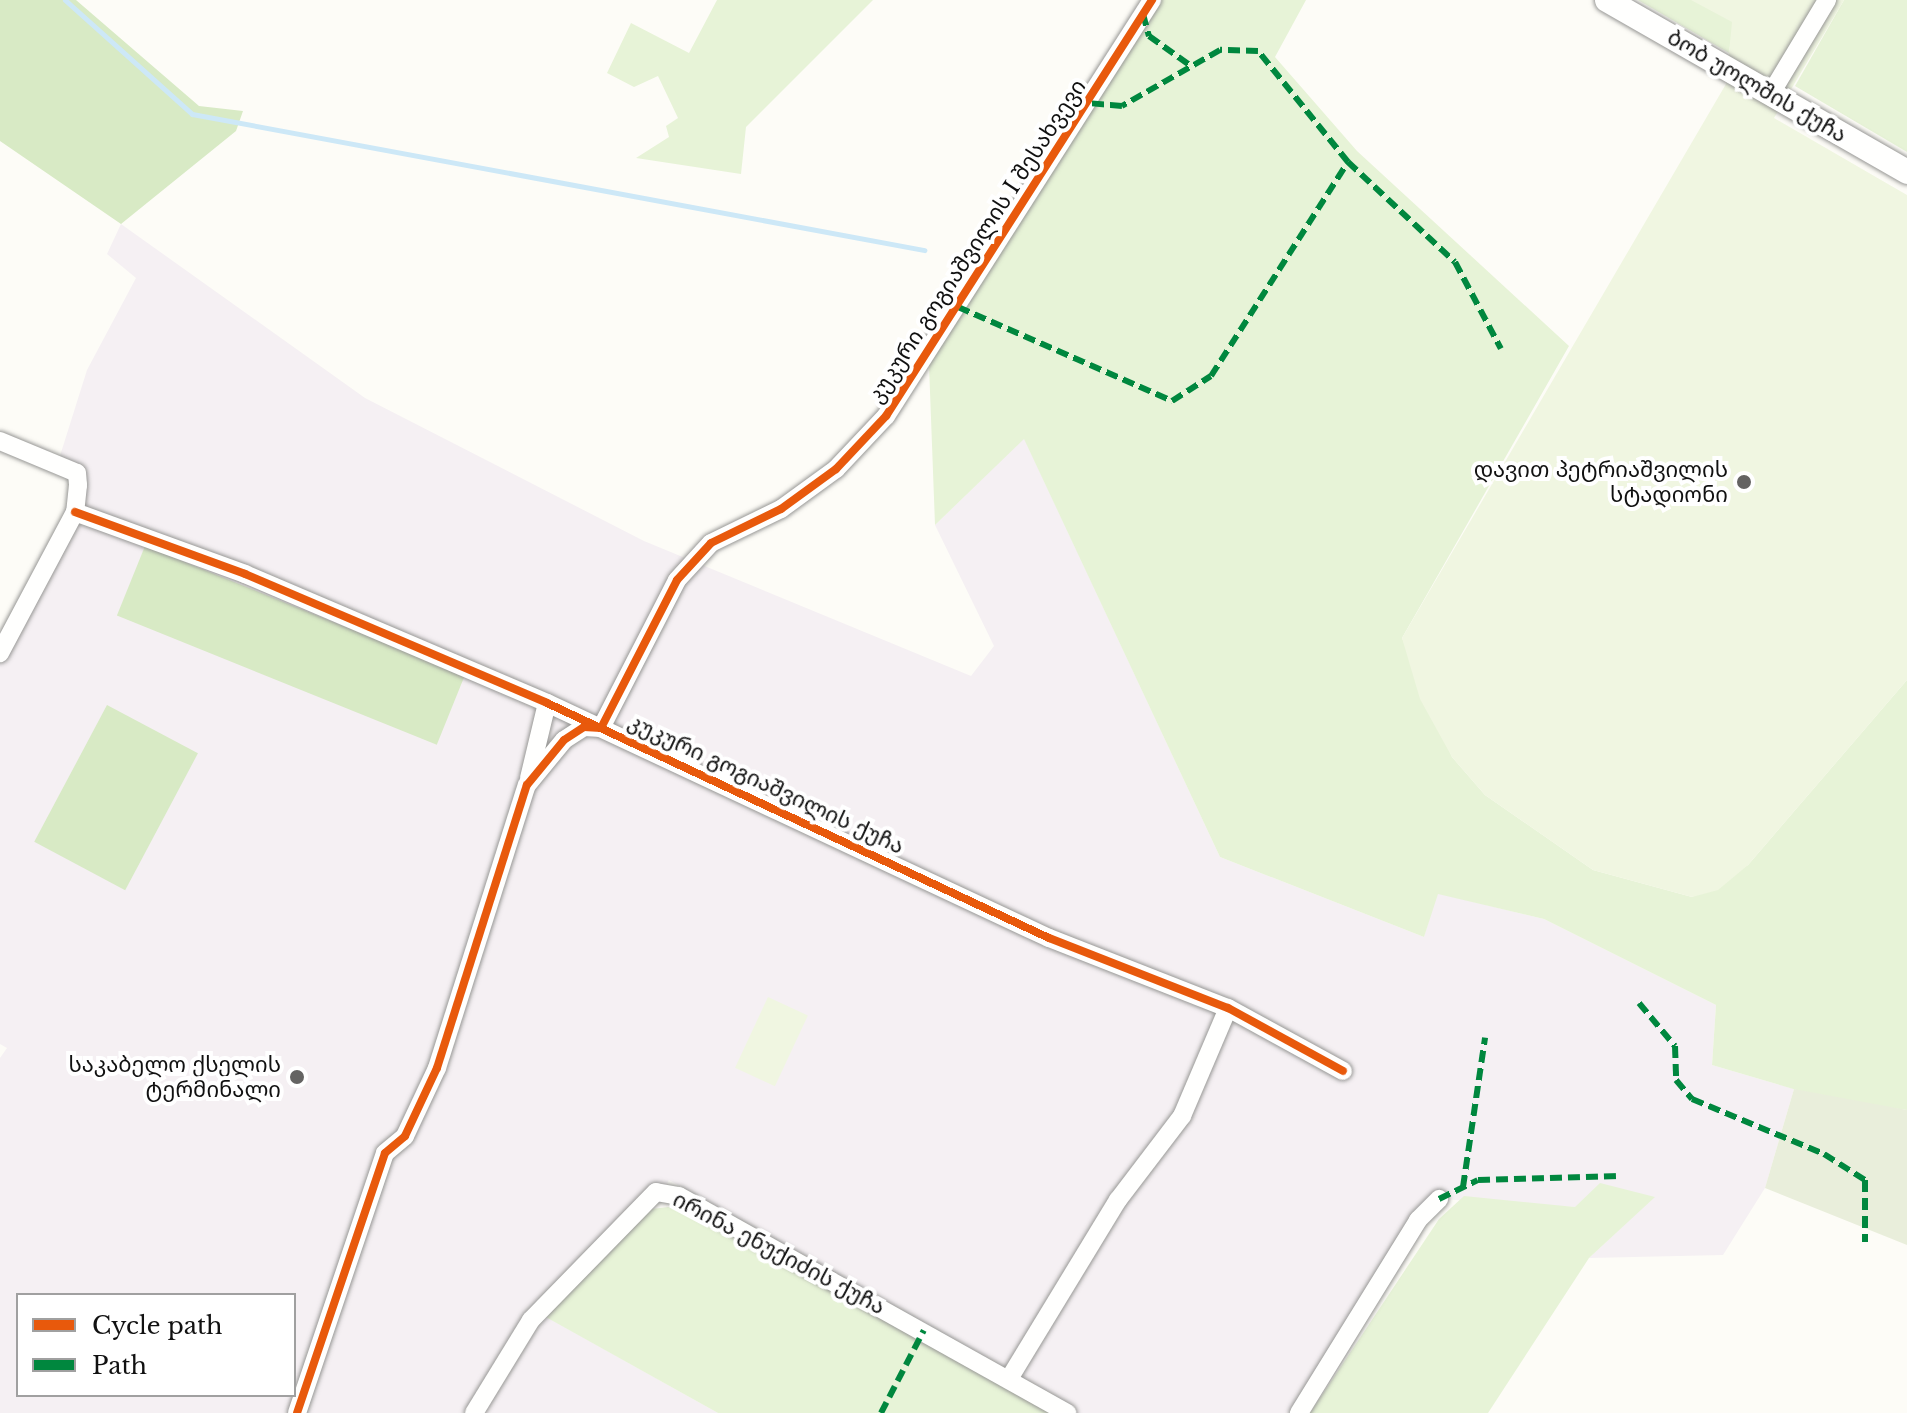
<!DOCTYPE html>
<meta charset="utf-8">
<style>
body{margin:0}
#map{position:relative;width:1907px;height:1413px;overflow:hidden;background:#fdfcf7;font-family:"Libre Baskerville","Noto Sans Georgian",serif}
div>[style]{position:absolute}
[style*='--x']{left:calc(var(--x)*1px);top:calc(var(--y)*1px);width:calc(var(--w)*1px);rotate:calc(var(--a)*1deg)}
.industrial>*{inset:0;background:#f5f0f3}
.green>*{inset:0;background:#e7f3d7}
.forest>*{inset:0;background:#d8eac5;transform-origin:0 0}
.cemetery>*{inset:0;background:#e9eedb}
.pitch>*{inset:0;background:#f0f6e1;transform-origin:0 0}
.stream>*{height:5px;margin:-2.5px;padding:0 2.5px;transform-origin:2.5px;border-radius:2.5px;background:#cde8f7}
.roads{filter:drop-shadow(0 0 2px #979795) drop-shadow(0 0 2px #979795)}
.minor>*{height:18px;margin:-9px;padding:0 9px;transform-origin:9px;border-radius:9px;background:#fffffe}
.tertiary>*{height:24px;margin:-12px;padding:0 12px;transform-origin:12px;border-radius:12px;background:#fffffe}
.quiet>*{height:6px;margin-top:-3px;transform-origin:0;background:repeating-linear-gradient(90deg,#00873e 0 12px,transparent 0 18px)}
.cycleway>*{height:8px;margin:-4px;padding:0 4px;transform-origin:4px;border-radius:4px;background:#e8590c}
.dots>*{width:22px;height:22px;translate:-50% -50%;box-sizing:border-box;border:4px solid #fff;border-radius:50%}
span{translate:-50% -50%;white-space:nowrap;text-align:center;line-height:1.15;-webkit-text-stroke:8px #fff;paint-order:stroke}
.street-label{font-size:22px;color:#111}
.poi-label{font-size:22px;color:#111}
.right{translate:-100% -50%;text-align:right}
.legend{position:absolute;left:16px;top:1293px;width:280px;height:104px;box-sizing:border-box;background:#fff;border:2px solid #a0a0a0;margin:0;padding:10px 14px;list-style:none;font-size:24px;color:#111}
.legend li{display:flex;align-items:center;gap:16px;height:40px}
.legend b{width:40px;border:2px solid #a0a0a0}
</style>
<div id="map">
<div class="industrial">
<i style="clip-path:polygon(evenodd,121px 224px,365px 398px,644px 541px,971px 676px,994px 646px,935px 525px,1024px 438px,1220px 857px,1424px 937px,1437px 893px,1544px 919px,1716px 1005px,1712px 1065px,1794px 1089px,1765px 1188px,1723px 1255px,1589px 1258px,1654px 1197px,1575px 1207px,1439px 1199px,1288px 1413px,1077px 1413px,669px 1180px,652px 1209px,545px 1316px,718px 1413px,0 1413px,0 1058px,7px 1048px,0 1044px,0 657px,82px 510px,59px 459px,87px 370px,136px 278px,107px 254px,121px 224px,18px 1295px,294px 1295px,294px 1395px,18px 1395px,18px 1295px)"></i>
</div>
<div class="green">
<i style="clip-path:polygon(717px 0,873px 0,746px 127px,741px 174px,636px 158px,669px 137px,666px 126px,678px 118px,658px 76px,634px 87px,607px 73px,631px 23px,689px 53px)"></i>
<i style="clip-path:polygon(1159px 0,1306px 0,1275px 57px,1357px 151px,1569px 346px,1402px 638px,1452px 757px,1485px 795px,1593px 870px,1692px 897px,1748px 865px,1907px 680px,1907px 1110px,1834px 1101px,1712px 1065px,1716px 1005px,1544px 919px,1438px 894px,1424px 937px,1220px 857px,1024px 439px,935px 525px,929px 365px)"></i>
<i style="clip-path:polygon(1638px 0,1737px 0,1729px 53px)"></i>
<i style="clip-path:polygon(1844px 0,1907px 0,1907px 152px,1795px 86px)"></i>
<i style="clip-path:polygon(1600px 1183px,1655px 1197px,1589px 1258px,1488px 1413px,1310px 1413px,1439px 1219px,1464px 1196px,1575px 1207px)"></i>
<i style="clip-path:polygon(676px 1206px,963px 1359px,1056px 1413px,718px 1413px,544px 1316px,652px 1209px)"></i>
</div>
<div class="forest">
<i style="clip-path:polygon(0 0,76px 0,199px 106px,243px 111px,236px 131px,121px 224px,0 141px)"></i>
<i style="left:145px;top:546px;width:345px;height:75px;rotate:22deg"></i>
<i style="left:107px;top:705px;width:103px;height:155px;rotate:28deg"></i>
</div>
<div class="cemetery">
<i style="clip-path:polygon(1794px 1089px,1907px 1110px,1907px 1245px,1765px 1188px)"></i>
</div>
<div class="pitch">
<i style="clip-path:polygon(1691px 0,1844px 0,1774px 118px,1907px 195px,1907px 680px,1748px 865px,1718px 890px,1692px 897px,1593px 870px,1485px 795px,1452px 757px,1420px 699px,1402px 638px,1726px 84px,1732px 22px)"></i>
<i style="left:768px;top:997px;width:44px;height:78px;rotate:25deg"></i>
</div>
<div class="stream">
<i style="--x:65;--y:0;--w:171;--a:41.9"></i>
<i style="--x:192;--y:114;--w:745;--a:10.53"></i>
</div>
<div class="roads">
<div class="minor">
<i style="--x:1770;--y:95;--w:111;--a:-59"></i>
<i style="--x:0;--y:441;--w:83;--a:22.6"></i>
<i style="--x:77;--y:473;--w:12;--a:85"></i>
<i style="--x:78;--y:485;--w:27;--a:96"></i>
<i style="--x:75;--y:512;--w:160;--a:118"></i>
<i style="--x:75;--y:512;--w:181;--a:20"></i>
<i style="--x:245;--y:574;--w:328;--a:23.1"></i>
<i style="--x:547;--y:703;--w:554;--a:25.09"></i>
<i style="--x:1049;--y:938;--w:192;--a:21.4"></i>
<i style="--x:1228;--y:1008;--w:131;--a:28.7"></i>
<i style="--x:529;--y:778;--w:77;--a:-76.5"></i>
<i style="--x:1009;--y:1379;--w:210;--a:-58.7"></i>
<i style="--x:1118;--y:1200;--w:106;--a:-52.7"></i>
<i style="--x:1182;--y:1116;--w:117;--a:-66.9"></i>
<i style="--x:297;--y:1413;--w:274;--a:-71.3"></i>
<i style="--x:385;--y:1153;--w:26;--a:-40"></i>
<i style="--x:405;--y:1136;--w:75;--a:-64.8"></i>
<i style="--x:437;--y:1068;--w:297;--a:-72.4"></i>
<i style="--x:527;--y:785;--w:58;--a:-50.6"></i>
<i style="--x:564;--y:740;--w:24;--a:-33"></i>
<i style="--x:584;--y:727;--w:17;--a:3"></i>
<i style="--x:601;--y:728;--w:166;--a:-62.8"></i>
<i style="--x:677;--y:580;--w:50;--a:-47.4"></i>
<i style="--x:711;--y:543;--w:78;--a:-25.9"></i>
<i style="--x:781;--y:509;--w:68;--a:-36"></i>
<i style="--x:836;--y:469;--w:73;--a:-46.7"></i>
<i style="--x:886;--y:416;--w:494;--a:-57.4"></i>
<i style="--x:474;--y:1413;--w:109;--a:-58.5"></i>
<i style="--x:531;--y:1320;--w:179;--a:-45.7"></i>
<i style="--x:656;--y:1192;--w:23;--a:10"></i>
<i style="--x:679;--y:1196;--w:445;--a:29.2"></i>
<i style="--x:1299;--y:1413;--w:227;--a:-58.3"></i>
<i style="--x:1418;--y:1220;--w:30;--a:-45"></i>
</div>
<div class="tertiary">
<i style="--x:1607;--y:0;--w:346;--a:29.8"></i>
</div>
</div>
<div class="quiet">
<i style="--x:1143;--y:14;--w:23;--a:75"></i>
<i style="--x:1149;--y:36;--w:52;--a:35.5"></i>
<i style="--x:1348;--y:162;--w:146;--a:43.1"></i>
<i style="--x:1455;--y:262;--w:98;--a:62.1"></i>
<i style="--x:958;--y:307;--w:234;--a:23.7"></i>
<i style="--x:1172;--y:401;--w:46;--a:-32.7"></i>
<i style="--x:1211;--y:376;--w:254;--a:-57.4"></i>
<i style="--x:1348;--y:162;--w:143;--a:-129"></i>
<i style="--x:1258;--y:51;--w:38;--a:-178"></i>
<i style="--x:1220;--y:50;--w:113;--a:150.3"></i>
<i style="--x:1122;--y:106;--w:33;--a:-175"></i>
<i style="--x:1639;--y:1003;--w:56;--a:50.1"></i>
<i style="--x:1675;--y:1046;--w:34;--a:88"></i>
<i style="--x:1676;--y:1080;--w:25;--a:50"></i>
<i style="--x:1692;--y:1099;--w:143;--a:22.6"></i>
<i style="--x:1824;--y:1154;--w:49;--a:32.4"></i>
<i style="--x:1865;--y:1180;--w:62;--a:90"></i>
<i style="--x:1463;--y:1187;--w:151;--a:-81.6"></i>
<i style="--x:1439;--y:1199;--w:43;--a:-26"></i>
<i style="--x:1478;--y:1180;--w:142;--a:-1.6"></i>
<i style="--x:881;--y:1413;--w:93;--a:-62.6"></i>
</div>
<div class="cycleway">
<i style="--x:75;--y:512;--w:181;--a:20"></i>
<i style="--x:245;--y:574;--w:328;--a:23.1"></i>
<i style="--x:547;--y:703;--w:554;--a:25.09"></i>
<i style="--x:1049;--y:938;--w:192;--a:21.4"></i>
<i style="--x:1228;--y:1008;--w:131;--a:28.7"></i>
<i style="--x:297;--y:1413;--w:274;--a:-71.3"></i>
<i style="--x:385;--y:1153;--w:26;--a:-40"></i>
<i style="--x:405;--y:1136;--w:75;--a:-64.8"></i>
<i style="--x:437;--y:1068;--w:297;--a:-72.4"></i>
<i style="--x:527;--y:785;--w:58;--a:-50.6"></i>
<i style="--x:564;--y:740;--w:24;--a:-33"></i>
<i style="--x:584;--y:727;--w:17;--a:3"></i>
<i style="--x:601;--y:728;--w:166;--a:-62.8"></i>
<i style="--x:677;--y:580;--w:50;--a:-47.4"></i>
<i style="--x:711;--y:543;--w:78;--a:-25.9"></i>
<i style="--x:781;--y:509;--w:68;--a:-36"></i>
<i style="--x:836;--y:469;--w:73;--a:-46.7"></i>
<i style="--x:886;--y:416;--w:494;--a:-57.4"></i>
</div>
<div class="dots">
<i style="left:1744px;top:482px;background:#646362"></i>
<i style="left:297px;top:1077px;background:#646362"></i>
</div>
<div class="street-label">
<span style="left:1757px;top:86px;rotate:30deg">ბობ უოლშის ქუჩა</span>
<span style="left:977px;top:241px;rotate:-57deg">კუკური გოგიაშვილის I შესახვევი</span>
<span style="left:766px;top:784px;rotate:25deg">კუკური გოგიაშვილის ქუჩა</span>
<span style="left:779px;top:1253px;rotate:28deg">ირინა ენუქიძის ქუჩა</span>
</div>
<div class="poi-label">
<span class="right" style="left:1728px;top:482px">დავით პეტრიაშვილის<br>სტადიონი</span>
<span class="right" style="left:281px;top:1077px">საკაბელო ქსელის<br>ტერმინალი</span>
</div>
<ul class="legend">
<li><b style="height:10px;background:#e8590c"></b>Cycle path</li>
<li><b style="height:10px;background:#00873e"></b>Path</li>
</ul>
</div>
